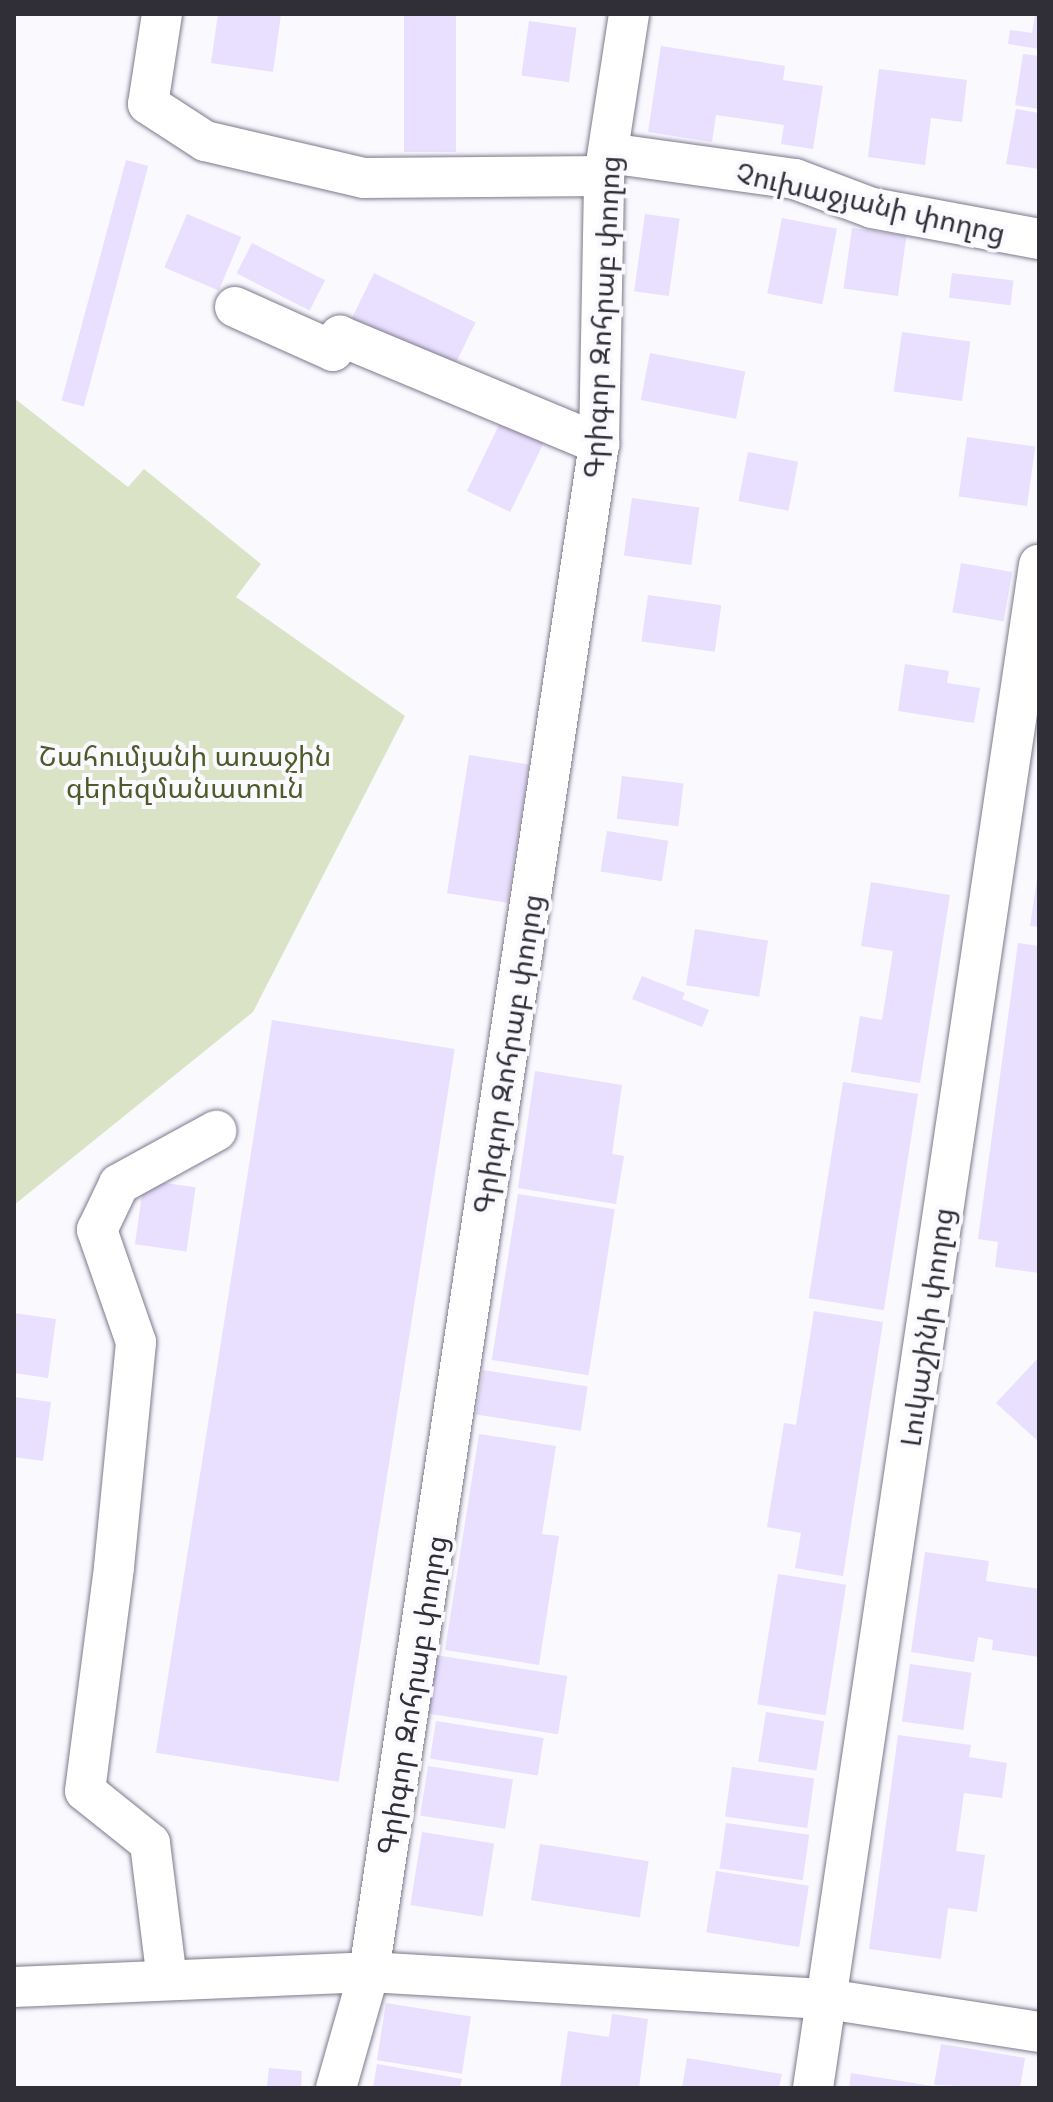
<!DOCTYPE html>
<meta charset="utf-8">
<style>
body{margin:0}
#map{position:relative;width:1053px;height:2102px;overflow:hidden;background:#faf9fe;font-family:"Open Sans","Noto Sans Armenian",sans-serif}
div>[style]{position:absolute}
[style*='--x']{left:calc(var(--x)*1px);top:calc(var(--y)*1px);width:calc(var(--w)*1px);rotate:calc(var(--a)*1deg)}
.green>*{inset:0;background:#dbe3c7}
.building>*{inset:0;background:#e9dffe;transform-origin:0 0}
.roads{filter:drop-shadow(0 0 2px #7c7a8d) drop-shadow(0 0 2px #7c7a8d)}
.minor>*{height:40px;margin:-20px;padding:0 20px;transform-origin:20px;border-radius:20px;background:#fff}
span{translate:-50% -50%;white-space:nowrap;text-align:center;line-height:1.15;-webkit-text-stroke:8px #faf9fe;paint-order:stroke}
.street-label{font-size:28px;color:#302f37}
.park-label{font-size:28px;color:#4f5a2a}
.frame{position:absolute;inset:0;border:16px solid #302f37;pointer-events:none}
</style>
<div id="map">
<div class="green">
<i style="clip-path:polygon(14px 398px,128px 487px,144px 469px,261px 564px,236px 597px,405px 716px,253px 1012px,14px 1205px)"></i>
</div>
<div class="building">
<i style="clip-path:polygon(218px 14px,281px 14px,273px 72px,211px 63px)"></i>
<i style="left:404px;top:14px;width:52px;height:138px"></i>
<i style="clip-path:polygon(1035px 14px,1039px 14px,1039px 49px,1008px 44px,1010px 30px,1032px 33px)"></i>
<i style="left:529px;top:21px;width:48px;height:55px;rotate:8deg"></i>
<i style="clip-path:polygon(661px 46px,785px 66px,783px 80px,823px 86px,813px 149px,781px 144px,784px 125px,716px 115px,712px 142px,648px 132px)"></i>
<i style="clip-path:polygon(1023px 54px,1039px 56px,1039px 109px,1015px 105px)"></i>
<i style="clip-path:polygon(879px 69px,967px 80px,962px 122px,931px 118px,925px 165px,868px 157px)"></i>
<i style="clip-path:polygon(1016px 109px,1039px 113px,1039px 169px,1006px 164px)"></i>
<i style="left:126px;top:160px;width:23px;height:249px;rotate:15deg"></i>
<i style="left:187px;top:214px;width:59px;height:58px;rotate:23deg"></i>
<i style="left:645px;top:214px;width:35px;height:78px;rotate:8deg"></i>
<i style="left:782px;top:218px;width:56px;height:77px;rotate:11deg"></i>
<i style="left:852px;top:228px;width:55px;height:61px;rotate:8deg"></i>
<i style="left:252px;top:243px;width:82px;height:34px;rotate:27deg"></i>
<i style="left:374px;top:273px;width:113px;height:51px;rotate:26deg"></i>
<i style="left:952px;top:273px;width:62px;height:25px;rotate:7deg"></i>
<i style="left:902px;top:332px;width:69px;height:60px;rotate:8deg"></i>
<i style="left:650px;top:353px;width:97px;height:48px;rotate:11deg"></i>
<i style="left:502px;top:419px;width:48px;height:80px;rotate:26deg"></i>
<i style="left:967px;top:437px;width:69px;height:60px;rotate:8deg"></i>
<i style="left:748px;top:452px;width:51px;height:50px;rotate:11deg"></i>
<i style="left:632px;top:498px;width:68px;height:58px;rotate:8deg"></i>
<i style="left:961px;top:563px;width:52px;height:50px;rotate:10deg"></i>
<i style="left:648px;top:595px;width:74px;height:47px;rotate:8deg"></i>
<i style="clip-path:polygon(905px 664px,949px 671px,947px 683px,980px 688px,974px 723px,898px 711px)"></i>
<i style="left:469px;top:755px;width:61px;height:140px;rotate:9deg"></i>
<i style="left:622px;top:776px;width:62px;height:43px;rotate:7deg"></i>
<i style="left:607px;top:831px;width:62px;height:41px;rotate:9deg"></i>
<i style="clip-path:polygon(1037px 879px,1039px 879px,1039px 927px,1030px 926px)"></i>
<i style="clip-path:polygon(871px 882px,950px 895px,920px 1083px,851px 1072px,860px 1016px,882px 1020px,893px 951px,861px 946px)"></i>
<i style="left:695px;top:929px;width:74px;height:57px;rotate:9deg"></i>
<i style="clip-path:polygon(1018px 943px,1039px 946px,1039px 1273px,995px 1267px,998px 1242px,978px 1239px)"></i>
<i style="clip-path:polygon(642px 976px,685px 993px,682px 999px,709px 1010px,702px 1027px,632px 999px)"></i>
<i style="left:272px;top:1020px;width:185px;height:742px;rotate:9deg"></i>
<i style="clip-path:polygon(535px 1071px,622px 1085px,612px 1154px,624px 1156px,616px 1204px,518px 1188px)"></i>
<i style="left:843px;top:1082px;width:76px;height:219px;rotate:9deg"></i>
<i style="left:144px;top:1180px;width:52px;height:65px;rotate:8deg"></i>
<i style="left:518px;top:1194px;width:98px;height:168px;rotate:9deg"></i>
<i style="clip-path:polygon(814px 1311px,883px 1322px,843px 1576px,795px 1568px,801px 1533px,767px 1527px,784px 1423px,796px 1425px)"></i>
<i style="clip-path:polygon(14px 1313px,56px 1319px,48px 1378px,14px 1373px)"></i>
<i style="clip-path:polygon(1039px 1357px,1039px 1442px,996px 1403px)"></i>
<i style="left:483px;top:1370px;width:106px;height:45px;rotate:9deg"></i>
<i style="clip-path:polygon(14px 1397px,51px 1402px,43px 1461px,14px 1457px)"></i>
<i style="clip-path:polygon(479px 1434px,556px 1446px,542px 1534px,559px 1536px,539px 1665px,445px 1650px)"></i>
<i style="clip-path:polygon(925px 1552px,989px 1561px,986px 1581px,1039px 1589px,1039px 1657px,992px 1650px,993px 1640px,978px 1637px,974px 1662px,911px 1652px)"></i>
<i style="left:778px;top:1574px;width:69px;height:132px;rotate:9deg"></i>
<i style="left:429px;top:1654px;width:140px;height:59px;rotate:9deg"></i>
<i style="left:910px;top:1664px;width:62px;height:58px;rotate:8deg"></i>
<i style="left:766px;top:1712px;width:59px;height:50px;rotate:9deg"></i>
<i style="left:436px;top:1721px;width:109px;height:38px;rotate:9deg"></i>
<i style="clip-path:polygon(898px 1735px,971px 1745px,969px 1757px,1007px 1763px,1002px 1798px,964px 1793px,956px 1851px,985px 1855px,977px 1912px,948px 1908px,941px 1959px,869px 1949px)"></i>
<i style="left:428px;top:1766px;width:86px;height:50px;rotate:9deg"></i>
<i style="left:732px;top:1767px;width:83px;height:50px;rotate:8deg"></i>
<i style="left:726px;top:1823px;width:84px;height:46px;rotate:8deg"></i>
<i style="left:422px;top:1832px;width:73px;height:74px;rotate:9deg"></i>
<i style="left:540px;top:1844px;width:110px;height:57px;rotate:9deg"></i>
<i style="left:716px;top:1871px;width:94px;height:62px;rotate:9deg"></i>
<i style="left:386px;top:2003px;width:86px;height:58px;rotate:9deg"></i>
<i style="clip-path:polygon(612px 2014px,648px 2019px,639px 2088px,560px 2088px,568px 2031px,609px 2037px)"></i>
<i style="clip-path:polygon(941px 2044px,1025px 2058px,1020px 2088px,934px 2085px)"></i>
<i style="clip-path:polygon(687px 2058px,782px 2074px,779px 2088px,682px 2088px)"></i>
<i style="clip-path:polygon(377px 2064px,462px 2079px,460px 2088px,373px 2088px)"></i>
<i style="clip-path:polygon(269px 2068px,302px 2071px,301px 2088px,267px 2088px)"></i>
<i style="clip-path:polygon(851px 2073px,932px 2086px,932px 2088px,849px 2088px)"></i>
</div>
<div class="roads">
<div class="minor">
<i style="--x:162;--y:14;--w:91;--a:98.8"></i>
<i style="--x:148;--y:104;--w:68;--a:33"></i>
<i style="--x:205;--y:141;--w:163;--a:13.1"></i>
<i style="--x:364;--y:178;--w:240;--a:-0.5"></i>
<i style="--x:608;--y:153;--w:189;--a:7.9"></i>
<i style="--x:795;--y:179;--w:82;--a:20.6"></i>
<i style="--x:872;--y:208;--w:170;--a:10.5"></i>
<i style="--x:235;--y:307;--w:107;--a:24.2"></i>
<i style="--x:333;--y:351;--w:17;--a:-65"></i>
<i style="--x:340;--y:336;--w:281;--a:22.6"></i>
<i style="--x:167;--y:1980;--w:138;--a:-97.1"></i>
<i style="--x:150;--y:1843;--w:83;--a:-141.3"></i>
<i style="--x:85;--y:1791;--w:226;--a:-82.6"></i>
<i style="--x:114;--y:1567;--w:226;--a:-84.4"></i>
<i style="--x:136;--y:1342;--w:119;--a:-109.2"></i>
<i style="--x:97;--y:1230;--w:51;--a:-64.4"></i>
<i style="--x:119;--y:1184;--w:111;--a:-28.7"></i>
<i style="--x:14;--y:1987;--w:355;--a:-2.4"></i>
<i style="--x:369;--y:1972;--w:459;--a:3.4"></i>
<i style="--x:827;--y:1999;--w:215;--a:8.8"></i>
<i style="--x:336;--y:2088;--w:121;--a:-74.1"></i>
<i style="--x:369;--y:1972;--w:1545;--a:-81.44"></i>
<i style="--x:599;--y:444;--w:268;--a:-88.9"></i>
<i style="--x:604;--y:176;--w:164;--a:-81.2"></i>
<i style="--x:813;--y:2088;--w:1540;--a:-81.56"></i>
</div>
</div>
<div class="street-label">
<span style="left:871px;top:202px;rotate:13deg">Չուխաջյանի փողոց</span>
<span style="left:601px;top:317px;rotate:-87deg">Գրիգոր Զոհրաբ փողոց</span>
<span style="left:507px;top:1054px;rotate:-81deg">Գրիգոր Զոհրաբ փողոց</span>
<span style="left:926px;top:1327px;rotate:-82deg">Լուկաշինի փողոց</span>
<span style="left:411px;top:1695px;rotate:-81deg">Գրիգոր Զոհրաբ փողոց</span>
</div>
<div class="park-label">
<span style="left:185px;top:771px">Շահումյանի առաջին<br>գերեզմանատուն</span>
</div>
<div class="frame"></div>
</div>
